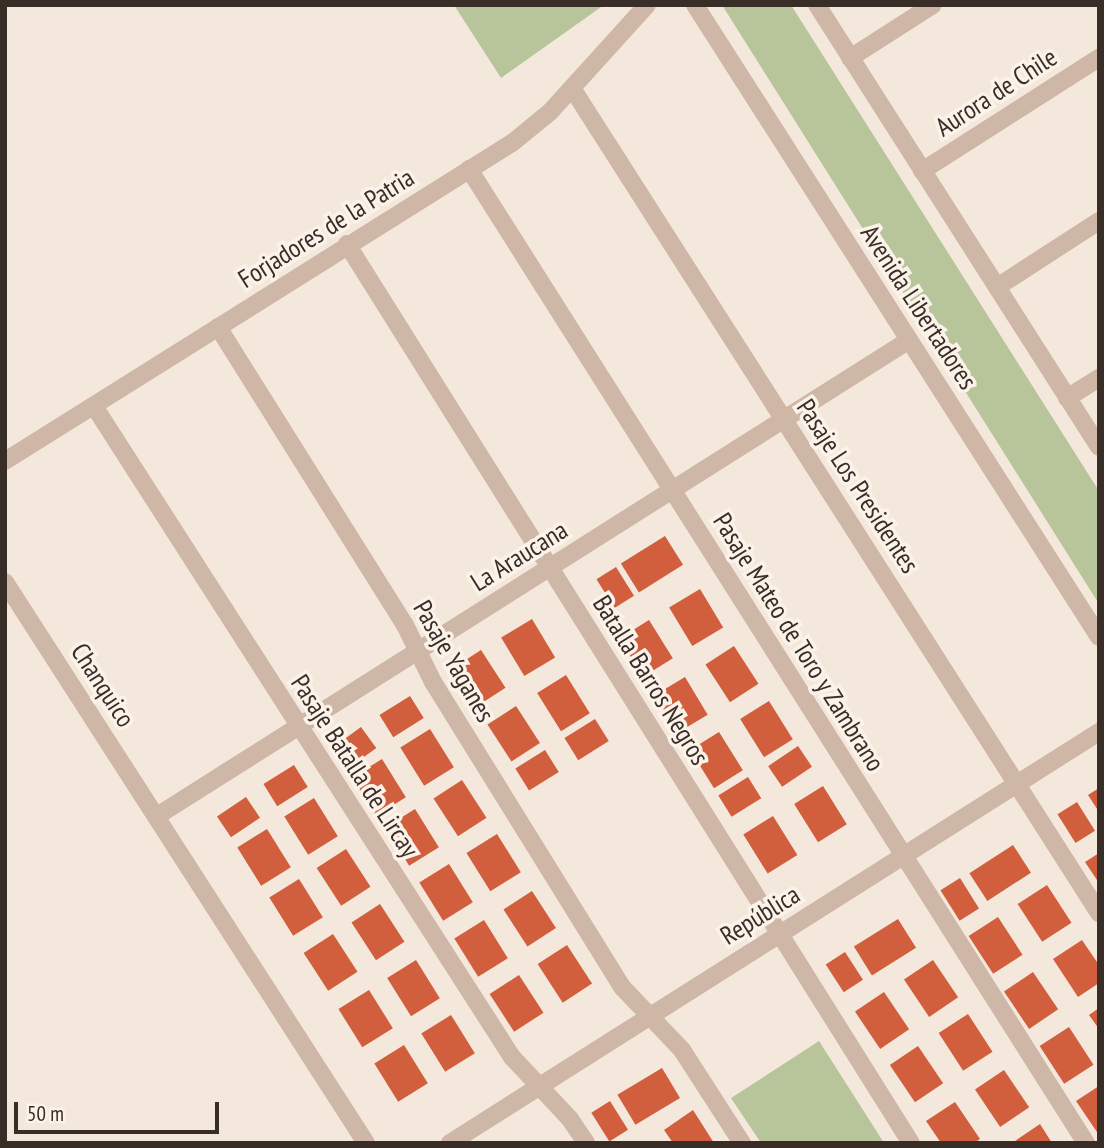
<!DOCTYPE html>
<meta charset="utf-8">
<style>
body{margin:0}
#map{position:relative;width:1104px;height:1148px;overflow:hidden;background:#f4e8dc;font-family:"PT Sans Narrow",sans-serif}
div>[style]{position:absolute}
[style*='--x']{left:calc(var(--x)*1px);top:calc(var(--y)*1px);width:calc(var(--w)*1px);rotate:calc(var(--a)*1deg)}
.green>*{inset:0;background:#b8c59a}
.building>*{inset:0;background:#d15e3d;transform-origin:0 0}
.minor>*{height:18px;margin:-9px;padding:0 9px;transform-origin:9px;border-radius:9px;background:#ceb7a6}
span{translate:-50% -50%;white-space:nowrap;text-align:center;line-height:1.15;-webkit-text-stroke:7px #fbf2e9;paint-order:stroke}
.street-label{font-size:26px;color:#392d28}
.frame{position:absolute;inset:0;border:7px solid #392d28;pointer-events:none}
.scale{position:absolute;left:14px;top:1102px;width:205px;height:32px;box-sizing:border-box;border:4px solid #392d28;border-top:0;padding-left:9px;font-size:21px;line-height:24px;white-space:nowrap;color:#392d28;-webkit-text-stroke:5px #fbf2e9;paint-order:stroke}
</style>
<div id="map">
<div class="green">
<i style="clip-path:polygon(454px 5px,604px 5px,501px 78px)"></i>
<i style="clip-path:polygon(722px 5px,791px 5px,1099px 491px,1099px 604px)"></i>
<i style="clip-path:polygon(819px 1041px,884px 1143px,761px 1143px,731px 1098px)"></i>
</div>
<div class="building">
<i style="left:665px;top:536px;width:34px;height:52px;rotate:58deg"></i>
<i style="left:616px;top:567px;width:34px;height:23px;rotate:58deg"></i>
<i style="left:700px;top:589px;width:45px;height:36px;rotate:59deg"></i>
<i style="left:532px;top:619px;width:45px;height:36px;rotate:59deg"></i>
<i style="left:649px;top:620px;width:45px;height:35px;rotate:58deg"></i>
<i style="left:734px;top:646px;width:45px;height:34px;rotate:57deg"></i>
<i style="left:481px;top:650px;width:45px;height:35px;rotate:57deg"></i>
<i style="left:566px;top:675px;width:45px;height:34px;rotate:58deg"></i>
<i style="left:685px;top:677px;width:44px;height:35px;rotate:59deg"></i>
<i style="left:410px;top:696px;width:26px;height:36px;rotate:58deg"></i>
<i style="left:769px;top:701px;width:45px;height:34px;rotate:58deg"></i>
<i style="left:516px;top:706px;width:44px;height:34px;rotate:57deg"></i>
<i style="left:595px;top:719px;width:26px;height:36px;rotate:58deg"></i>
<i style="left:361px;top:727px;width:26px;height:34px;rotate:54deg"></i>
<i style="left:430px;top:729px;width:45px;height:35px;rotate:58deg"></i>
<i style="left:719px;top:732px;width:45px;height:34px;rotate:58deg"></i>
<i style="left:798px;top:746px;width:25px;height:36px;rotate:56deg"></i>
<i style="left:545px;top:750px;width:26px;height:35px;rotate:58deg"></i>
<i style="left:382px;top:759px;width:45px;height:35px;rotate:58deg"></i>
<i style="left:294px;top:765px;width:26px;height:36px;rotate:58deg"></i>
<i style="left:748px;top:777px;width:25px;height:35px;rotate:58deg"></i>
<i style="left:462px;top:780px;width:45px;height:34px;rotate:57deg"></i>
<i style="left:823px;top:786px;width:45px;height:34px;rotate:58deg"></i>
<i style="clip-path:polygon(1099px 788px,1099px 812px,1088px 795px)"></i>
<i style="left:246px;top:797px;width:25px;height:35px;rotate:56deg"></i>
<i style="left:314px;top:798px;width:45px;height:35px;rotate:58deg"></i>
<i style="left:1077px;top:802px;width:34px;height:23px;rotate:58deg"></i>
<i style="left:415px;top:809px;width:45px;height:35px;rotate:58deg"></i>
<i style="left:773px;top:816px;width:46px;height:35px;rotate:58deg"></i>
<i style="left:267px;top:829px;width:45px;height:35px;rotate:58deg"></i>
<i style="left:497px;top:834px;width:45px;height:36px;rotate:58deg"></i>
<i style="left:1013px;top:845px;width:33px;height:52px;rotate:57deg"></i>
<i style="left:346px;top:849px;width:45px;height:35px;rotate:57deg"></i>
<i style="clip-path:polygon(1099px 853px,1099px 883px,1085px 862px)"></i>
<i style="left:449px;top:864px;width:45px;height:35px;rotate:58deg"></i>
<i style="left:960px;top:878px;width:36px;height:23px;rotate:58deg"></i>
<i style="left:299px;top:879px;width:45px;height:35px;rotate:58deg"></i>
<i style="left:1047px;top:885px;width:45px;height:35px;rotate:57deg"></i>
<i style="left:532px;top:891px;width:44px;height:34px;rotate:57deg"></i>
<i style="left:380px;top:904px;width:45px;height:34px;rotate:57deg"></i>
<i style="left:998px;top:917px;width:45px;height:35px;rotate:57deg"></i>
<i style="left:898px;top:919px;width:34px;height:52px;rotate:58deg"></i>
<i style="left:484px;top:920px;width:45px;height:35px;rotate:58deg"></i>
<i style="left:333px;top:934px;width:45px;height:35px;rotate:57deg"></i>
<i style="clip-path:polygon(1082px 940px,1099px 965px,1099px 983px,1078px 997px,1053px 959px)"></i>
<i style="left:567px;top:945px;width:46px;height:35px;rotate:57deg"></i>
<i style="left:845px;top:952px;width:33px;height:23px;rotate:57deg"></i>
<i style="left:416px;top:960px;width:45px;height:34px;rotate:58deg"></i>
<i style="left:933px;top:960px;width:45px;height:35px;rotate:56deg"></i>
<i style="left:1033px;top:972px;width:45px;height:35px;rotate:56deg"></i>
<i style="left:519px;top:975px;width:45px;height:35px;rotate:57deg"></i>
<i style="left:369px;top:990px;width:45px;height:36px;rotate:58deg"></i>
<i style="left:884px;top:992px;width:45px;height:35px;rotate:56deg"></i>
<i style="clip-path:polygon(1099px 1008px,1099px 1029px,1089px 1015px)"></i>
<i style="left:968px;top:1014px;width:45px;height:35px;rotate:57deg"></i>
<i style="left:451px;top:1015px;width:45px;height:35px;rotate:58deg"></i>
<i style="left:1069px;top:1027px;width:45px;height:35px;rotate:57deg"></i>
<i style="left:404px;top:1045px;width:45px;height:35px;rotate:58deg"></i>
<i style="left:918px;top:1046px;width:45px;height:34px;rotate:56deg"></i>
<i style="left:662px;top:1068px;width:35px;height:52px;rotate:59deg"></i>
<i style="left:1004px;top:1070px;width:45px;height:35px;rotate:56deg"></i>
<i style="clip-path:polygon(1099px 1086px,1099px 1135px,1076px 1101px)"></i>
<i style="left:610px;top:1101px;width:34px;height:22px;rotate:58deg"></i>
<i style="clip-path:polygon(955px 1102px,980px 1139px,974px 1143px,941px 1143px,926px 1121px)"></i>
<i style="clip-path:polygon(693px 1110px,714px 1143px,673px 1143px,664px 1130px)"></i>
<i style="clip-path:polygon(1040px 1124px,1052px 1143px,1012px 1143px)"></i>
</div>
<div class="minor">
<i style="--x:695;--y:5;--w:750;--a:57.41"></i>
<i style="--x:817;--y:5;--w:524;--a:57.46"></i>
<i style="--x:850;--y:58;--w:98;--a:-32.6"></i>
<i style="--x:572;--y:88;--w:979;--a:57.43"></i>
<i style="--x:469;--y:169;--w:1153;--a:57.65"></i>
<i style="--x:922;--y:171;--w:210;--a:-32.6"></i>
<i style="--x:347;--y:244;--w:1061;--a:57.9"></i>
<i style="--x:997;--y:287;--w:121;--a:-32.9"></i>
<i style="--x:218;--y:327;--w:352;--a:57.9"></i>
<i style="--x:405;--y:625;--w:64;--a:63.8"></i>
<i style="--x:433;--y:682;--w:360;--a:58.2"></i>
<i style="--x:623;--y:988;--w:86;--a:46.4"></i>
<i style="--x:682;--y:1050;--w:111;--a:57.2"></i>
<i style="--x:1067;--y:398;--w:38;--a:-32"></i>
<i style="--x:94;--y:406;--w:774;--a:57.3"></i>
<i style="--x:512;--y:1057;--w:85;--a:46.9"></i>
<i style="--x:570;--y:1119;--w:29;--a:56"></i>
<i style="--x:5;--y:461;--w:598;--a:-32.1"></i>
<i style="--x:512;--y:143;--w:49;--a:-39.2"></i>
<i style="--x:550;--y:112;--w:144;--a:-47.8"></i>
<i style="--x:5;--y:582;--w:667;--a:57.24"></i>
<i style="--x:157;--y:816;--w:890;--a:-32.33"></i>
<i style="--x:450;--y:1143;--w:768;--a:-32.35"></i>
</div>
<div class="street-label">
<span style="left:996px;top:92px;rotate:-33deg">Aurora de Chile</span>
<span style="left:326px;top:228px;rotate:-32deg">Forjadores de la Patria</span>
<span style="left:919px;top:307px;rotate:57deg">Avenida Libertadores</span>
<span style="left:858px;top:486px;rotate:57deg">Pasaje Los Presidentes</span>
<span style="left:519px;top:556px;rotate:-32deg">La Araucana</span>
<span style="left:799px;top:642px;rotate:58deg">Pasaje Mateo de Toro y Zambrano</span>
<span style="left:454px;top:661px;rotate:60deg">Pasaje Yaganes</span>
<span style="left:651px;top:680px;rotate:58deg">Batalla Barros Negros</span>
<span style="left:103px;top:685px;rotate:57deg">Chanquico</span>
<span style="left:355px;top:766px;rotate:57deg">Pasaje Batalla de Lircay</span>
<span style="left:760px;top:915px;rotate:-32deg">República</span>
</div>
<div class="frame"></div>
<div class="scale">50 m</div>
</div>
